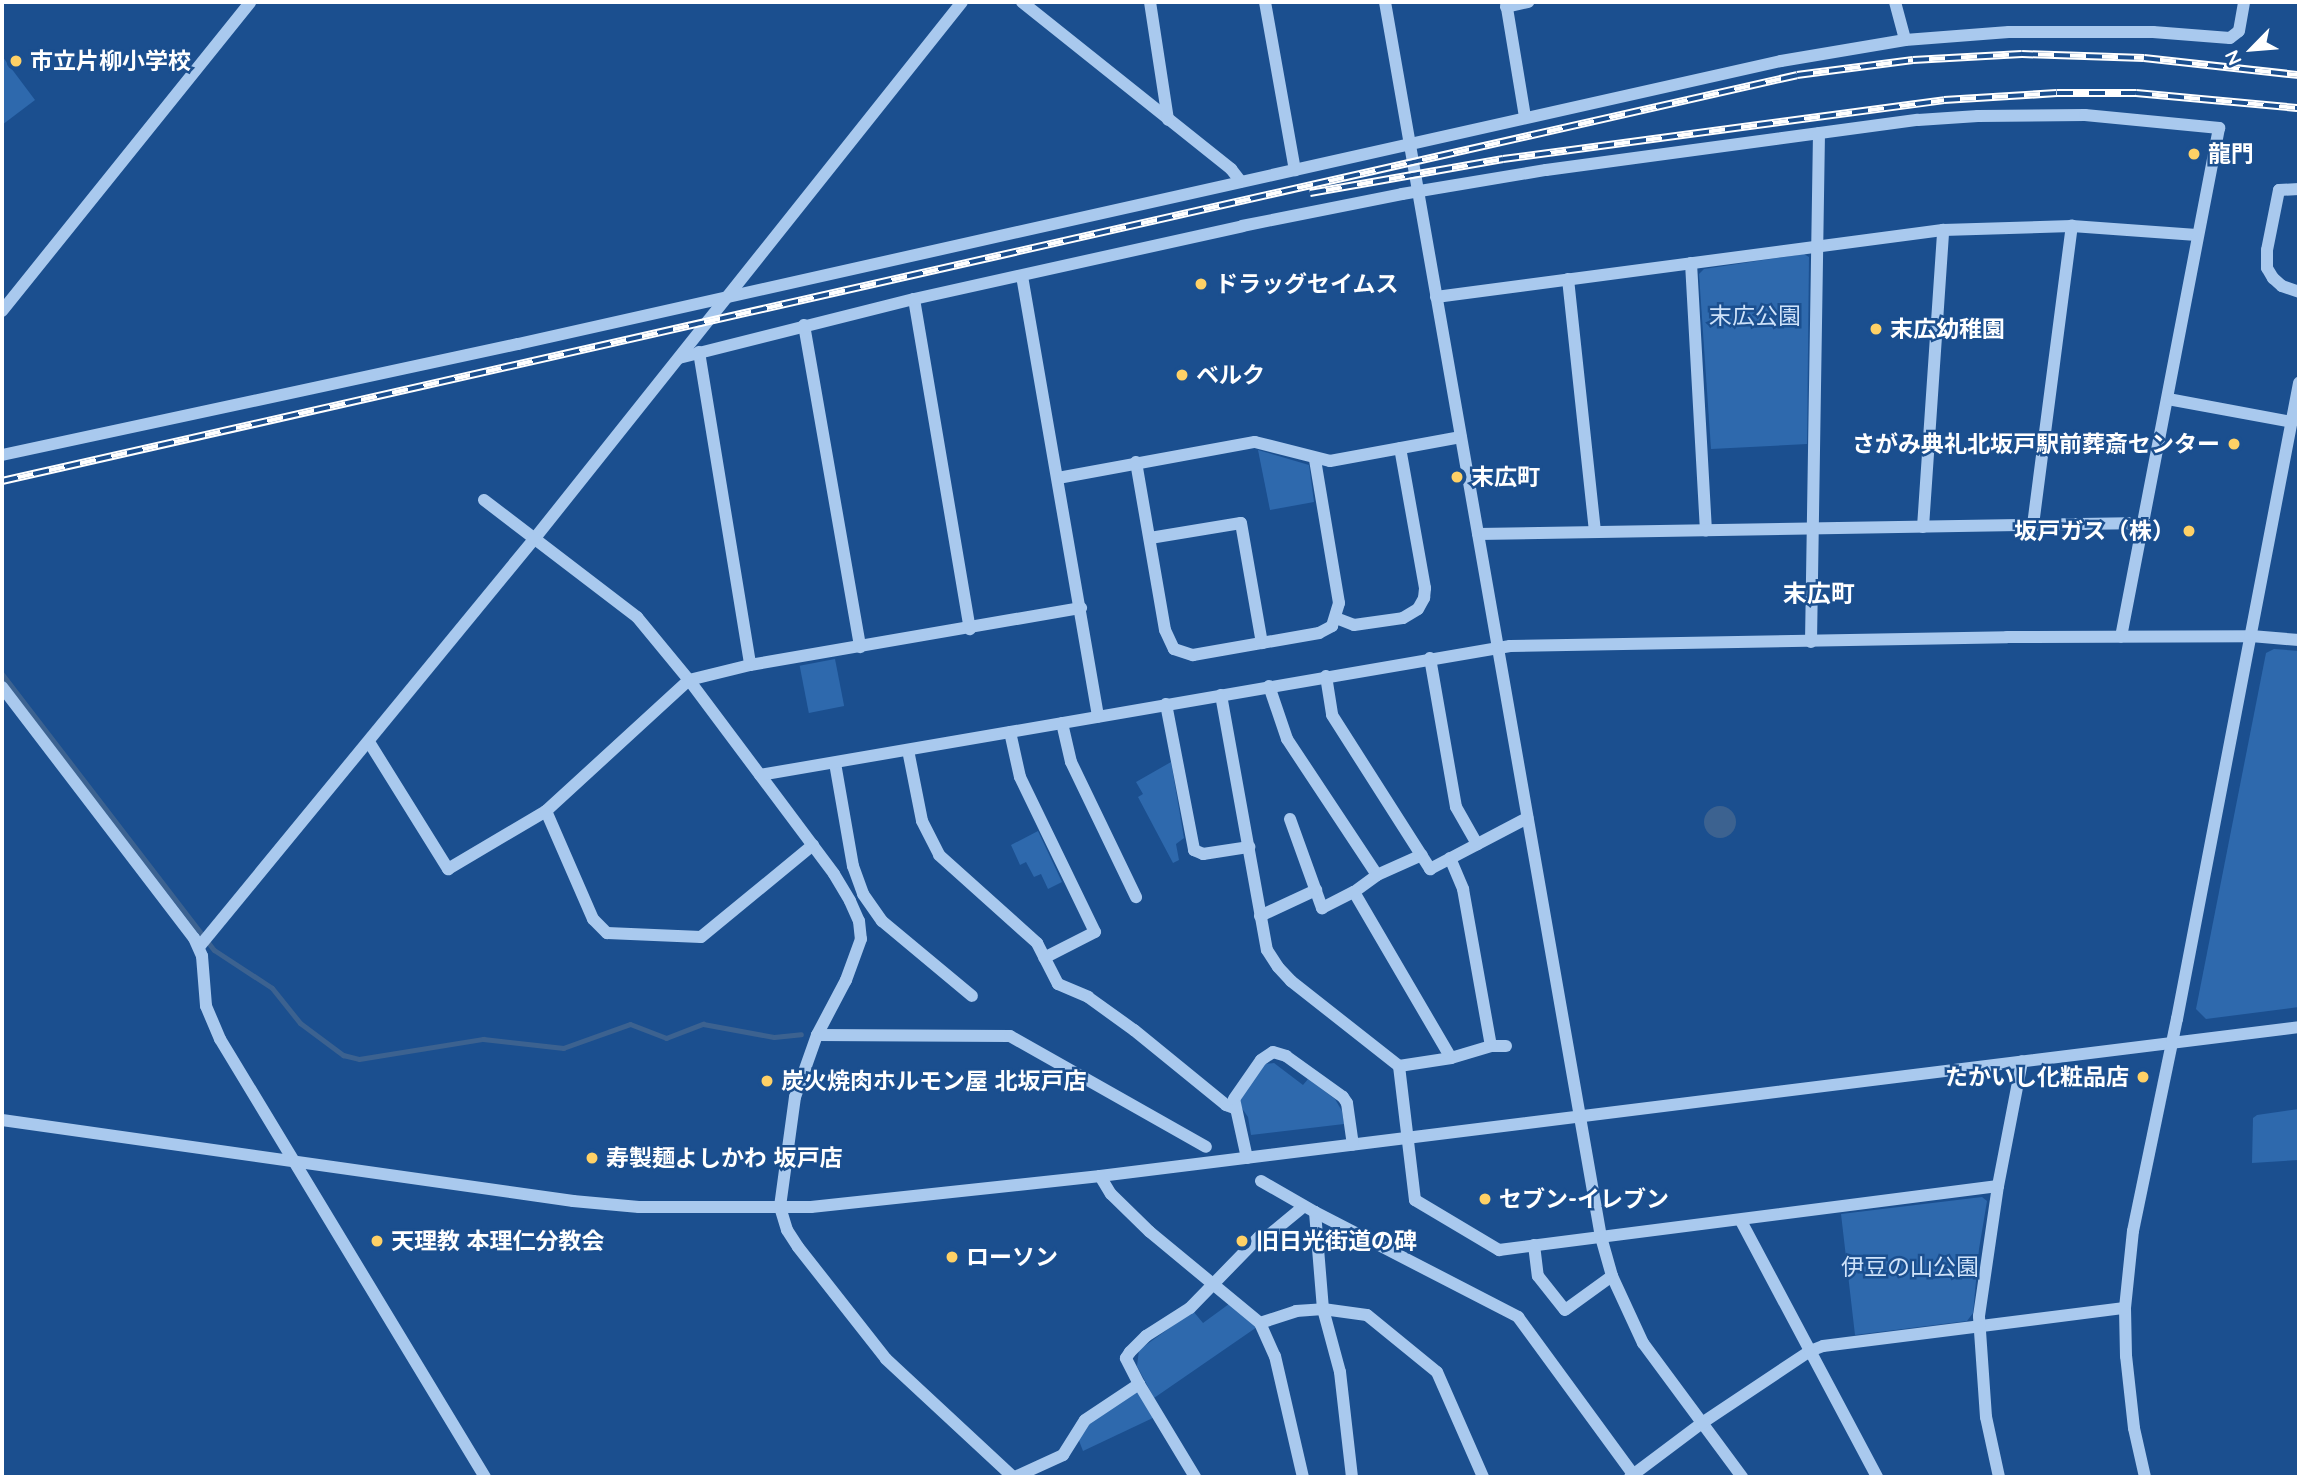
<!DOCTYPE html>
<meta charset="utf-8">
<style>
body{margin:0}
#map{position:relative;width:2301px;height:1479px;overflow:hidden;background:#1b4f8f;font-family:Quicksand,"Noto Sans JP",sans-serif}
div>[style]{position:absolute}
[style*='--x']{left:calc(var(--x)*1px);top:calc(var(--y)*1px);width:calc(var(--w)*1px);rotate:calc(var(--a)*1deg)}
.green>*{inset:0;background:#2e69ad;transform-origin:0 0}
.water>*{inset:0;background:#3c6290}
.round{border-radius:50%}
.stream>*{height:5px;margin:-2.5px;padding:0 2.5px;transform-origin:2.5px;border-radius:2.5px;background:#3c6290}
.minor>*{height:12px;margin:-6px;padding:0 6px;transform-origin:6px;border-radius:6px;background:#a9c9ee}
.rail>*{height:8px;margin-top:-4px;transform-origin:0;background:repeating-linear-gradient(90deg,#1b4f8f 0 16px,#fff 0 32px);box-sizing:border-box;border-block:2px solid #fff}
.dots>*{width:19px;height:19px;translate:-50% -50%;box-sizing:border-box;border:4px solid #1b4f8f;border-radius:50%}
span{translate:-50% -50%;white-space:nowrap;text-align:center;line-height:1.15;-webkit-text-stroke:5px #1b4f8f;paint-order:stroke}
.poi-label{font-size:23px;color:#fff;font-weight:700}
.left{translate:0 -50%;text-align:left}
.right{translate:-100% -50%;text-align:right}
.park-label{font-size:23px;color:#cfe3fa}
.neighbourhood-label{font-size:24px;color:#fff;font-weight:700}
.frame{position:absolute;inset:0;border:4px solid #fff;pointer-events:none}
.north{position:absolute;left:2217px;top:14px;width:70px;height:70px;-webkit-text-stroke:5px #1b4f8f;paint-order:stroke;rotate:245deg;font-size:19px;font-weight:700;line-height:28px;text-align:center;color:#fff}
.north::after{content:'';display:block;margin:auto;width:24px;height:32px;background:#fff;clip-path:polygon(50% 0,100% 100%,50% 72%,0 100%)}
</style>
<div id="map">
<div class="green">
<i style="clip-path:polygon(2px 56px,35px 100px,2px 125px)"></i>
<i style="clip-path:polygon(1804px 254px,1809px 257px,1807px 444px,1711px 449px,1699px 274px,1704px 269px)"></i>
<i style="clip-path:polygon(1258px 450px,1309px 465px,1314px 502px,1270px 510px)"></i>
<i style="clip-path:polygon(2274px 649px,2299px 651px,2299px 1007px,2206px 1019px,2196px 1009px,2266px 653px)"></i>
<i style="left:835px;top:659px;width:48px;height:36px;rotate:79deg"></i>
<i style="clip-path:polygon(1171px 762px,1184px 838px,1176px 844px,1179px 860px,1173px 863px,1138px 797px,1143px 794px,1136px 782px)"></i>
<i style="clip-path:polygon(1038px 831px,1062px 882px,1048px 889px,1041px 874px,1034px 877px,1026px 862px,1020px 865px,1011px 845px)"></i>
<i style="clip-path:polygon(1274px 1063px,1303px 1085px,1308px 1079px,1335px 1099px,1342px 1111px,1344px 1124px,1251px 1135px,1248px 1117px,1239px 1104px,1241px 1096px,1264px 1064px)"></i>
<i style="clip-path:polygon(2299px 1109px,2299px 1160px,2252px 1163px,2253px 1118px,2257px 1115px)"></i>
<i style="clip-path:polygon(1982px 1197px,1987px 1201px,1979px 1249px,1973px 1313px,1967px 1321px,1855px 1335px,1841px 1214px)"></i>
<i style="clip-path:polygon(1229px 1304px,1257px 1327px,1154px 1398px,1137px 1366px,1139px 1350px,1193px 1311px,1203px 1323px)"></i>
<i style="clip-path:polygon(1139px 1390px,1157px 1416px,1083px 1451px,1078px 1438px,1085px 1426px)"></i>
</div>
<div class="water">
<i class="round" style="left:1704px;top:806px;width:32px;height:32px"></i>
</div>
<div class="stream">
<i style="--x:2;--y:674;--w:348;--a:52.5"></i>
<i style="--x:214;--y:950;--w:69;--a:33.2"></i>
<i style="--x:272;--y:988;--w:45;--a:51.3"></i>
<i style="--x:300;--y:1023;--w:54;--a:36.7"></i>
<i style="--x:343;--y:1055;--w:16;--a:14"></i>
<i style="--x:359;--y:1059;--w:126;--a:-9.2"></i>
<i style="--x:483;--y:1039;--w:81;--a:6.4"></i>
<i style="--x:563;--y:1048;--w:71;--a:-19.7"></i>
<i style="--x:630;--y:1024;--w:39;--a:21"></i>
<i style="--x:666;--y:1038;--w:40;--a:-21"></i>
<i style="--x:703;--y:1024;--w:72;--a:10.4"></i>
<i style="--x:774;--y:1037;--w:27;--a:-6"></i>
</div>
<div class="minor">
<i style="--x:1022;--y:2;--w:268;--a:38.6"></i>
<i style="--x:1231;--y:169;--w:16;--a:52"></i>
<i style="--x:1150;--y:2;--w:119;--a:81.3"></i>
<i style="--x:1265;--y:2;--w:171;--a:79.9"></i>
<i style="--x:1385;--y:2;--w:1254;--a:80.08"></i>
<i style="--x:1601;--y:1237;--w:41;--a:74.2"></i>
<i style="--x:1612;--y:1276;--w:74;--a:65.2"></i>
<i style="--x:1643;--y:1343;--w:167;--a:53.5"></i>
<i style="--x:1506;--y:2;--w:117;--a:80.6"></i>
<i style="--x:1895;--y:2;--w:39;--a:75"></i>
<i style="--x:1506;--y:7;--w:23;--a:-13"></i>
<i style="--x:2299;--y:189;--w:20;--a:177"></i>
<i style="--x:2279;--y:190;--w:61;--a:101.3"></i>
<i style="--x:2267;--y:250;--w:18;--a:90"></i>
<i style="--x:2267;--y:268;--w:12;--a:59"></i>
<i style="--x:2273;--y:278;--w:12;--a:42"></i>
<i style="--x:2282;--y:286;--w:18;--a:19"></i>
<i style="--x:1691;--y:263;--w:268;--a:86.8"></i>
<i style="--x:1022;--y:276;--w:447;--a:80.2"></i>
<i style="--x:1568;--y:279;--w:254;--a:83.9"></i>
<i style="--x:1436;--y:297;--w:511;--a:-7.53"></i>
<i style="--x:1943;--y:230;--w:129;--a:-1.8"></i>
<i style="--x:2072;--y:226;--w:125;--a:4.1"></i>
<i style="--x:914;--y:299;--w:335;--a:80.4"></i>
<i style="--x:2;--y:311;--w:396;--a:-51.2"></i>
<i style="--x:804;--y:325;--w:327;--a:80.1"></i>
<i style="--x:699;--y:352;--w:317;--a:80.7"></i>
<i style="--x:679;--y:358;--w:242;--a:-14.1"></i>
<i style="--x:914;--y:299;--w:336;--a:-12.5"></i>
<i style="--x:1242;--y:226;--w:163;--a:-11.3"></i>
<i style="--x:1402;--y:194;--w:146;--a:-9.5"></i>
<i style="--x:1546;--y:170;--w:375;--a:-7.7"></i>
<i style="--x:1918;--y:120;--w:60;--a:-3.8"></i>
<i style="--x:1978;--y:116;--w:107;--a:-0.5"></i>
<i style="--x:2085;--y:115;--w:135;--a:5.5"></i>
<i style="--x:2219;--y:128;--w:518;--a:100.9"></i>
<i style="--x:2168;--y:399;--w:126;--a:10.5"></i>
<i style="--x:2;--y:455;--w:528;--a:-12.14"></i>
<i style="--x:518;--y:344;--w:1294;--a:-12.63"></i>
<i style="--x:1781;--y:61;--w:126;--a:-9.6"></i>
<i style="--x:1905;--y:40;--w:104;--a:-4.4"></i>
<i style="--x:2009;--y:32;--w:144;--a:0"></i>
<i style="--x:2153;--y:32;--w:77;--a:4.5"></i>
<i style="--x:2230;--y:38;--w:11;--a:-38"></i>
<i style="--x:2239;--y:31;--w:29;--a:-80"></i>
<i style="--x:1136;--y:462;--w:170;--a:80.2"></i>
<i style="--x:1165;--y:630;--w:21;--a:65"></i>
<i style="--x:1174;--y:649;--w:20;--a:18"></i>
<i style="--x:1193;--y:655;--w:128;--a:-9.9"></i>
<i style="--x:1319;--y:633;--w:15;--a:-28"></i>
<i style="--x:1332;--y:626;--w:24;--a:-73"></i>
<i style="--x:1339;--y:603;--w:146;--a:-99.5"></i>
<i style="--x:1058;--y:478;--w:200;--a:-10.4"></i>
<i style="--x:1255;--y:442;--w:77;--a:14.2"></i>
<i style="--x:1330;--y:461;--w:133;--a:-10.4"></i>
<i style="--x:484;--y:500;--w:193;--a:37.4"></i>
<i style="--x:637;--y:617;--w:82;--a:50.5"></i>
<i style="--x:689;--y:680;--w:242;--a:53.2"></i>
<i style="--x:834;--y:874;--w:31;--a:59"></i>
<i style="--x:850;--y:901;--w:22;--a:66"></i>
<i style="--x:859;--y:921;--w:18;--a:84"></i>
<i style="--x:861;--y:939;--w:44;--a:110.1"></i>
<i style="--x:846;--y:980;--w:62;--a:117.8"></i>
<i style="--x:817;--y:1035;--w:66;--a:109.5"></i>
<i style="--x:795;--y:1097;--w:111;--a:97.8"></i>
<i style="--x:780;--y:1207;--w:24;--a:73"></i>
<i style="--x:787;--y:1230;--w:20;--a:57"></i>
<i style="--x:798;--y:1247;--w:142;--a:51.8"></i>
<i style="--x:886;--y:1359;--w:173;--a:42.9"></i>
<i style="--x:2033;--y:525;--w:302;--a:-82.6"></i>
<i style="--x:1923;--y:527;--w:298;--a:-86.1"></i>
<i style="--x:1478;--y:534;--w:666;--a:-0.95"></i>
<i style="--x:1150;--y:538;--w:92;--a:-9.4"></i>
<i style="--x:1241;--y:523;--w:122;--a:80.1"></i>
<i style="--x:1336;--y:618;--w:19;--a:21"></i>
<i style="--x:1354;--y:625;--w:49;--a:-8.1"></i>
<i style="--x:1403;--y:618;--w:17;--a:-31"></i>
<i style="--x:1418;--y:609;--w:13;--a:-61"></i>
<i style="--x:1424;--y:598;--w:10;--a:-84"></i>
<i style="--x:1425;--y:588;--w:142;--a:-100.1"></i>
<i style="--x:1811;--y:642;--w:509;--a:-89.1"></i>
<i style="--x:1430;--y:658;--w:151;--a:80.1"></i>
<i style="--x:1456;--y:807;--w:43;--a:60.4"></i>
<i style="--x:1326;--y:676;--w:39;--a:81"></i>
<i style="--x:1332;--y:715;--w:183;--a:57.5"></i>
<i style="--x:1430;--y:869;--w:110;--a:-27.7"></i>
<i style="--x:1269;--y:686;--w:56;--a:71.2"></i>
<i style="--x:1287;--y:739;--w:163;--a:56.5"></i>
<i style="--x:2;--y:687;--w:316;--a:52.6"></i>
<i style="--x:194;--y:938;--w:20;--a:66"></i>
<i style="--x:202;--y:956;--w:50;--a:85.4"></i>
<i style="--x:206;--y:1006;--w:36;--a:67"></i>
<i style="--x:220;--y:1039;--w:512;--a:58.83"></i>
<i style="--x:1221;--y:695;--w:259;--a:79.8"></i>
<i style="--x:1267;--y:950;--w:20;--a:57"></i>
<i style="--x:1278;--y:967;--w:19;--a:47"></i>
<i style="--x:1291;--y:981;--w:137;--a:38.2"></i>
<i style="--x:1399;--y:1066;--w:53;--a:-8.7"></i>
<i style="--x:1451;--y:1058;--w:42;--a:-16.7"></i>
<i style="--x:1491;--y:1046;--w:15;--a:0"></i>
<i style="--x:1166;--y:704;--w:149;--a:79.1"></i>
<i style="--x:1194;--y:850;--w:10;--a:24"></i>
<i style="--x:1203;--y:854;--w:47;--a:-8.7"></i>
<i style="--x:1062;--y:723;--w:40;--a:77"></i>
<i style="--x:1071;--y:762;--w:150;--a:64.3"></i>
<i style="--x:1010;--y:732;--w:46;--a:77.5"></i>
<i style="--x:1020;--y:777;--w:172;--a:64.2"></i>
<i style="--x:1095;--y:932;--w:57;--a:153"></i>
<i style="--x:369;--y:742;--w:150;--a:58.1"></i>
<i style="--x:448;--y:869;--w:114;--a:-30.6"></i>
<i style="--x:546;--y:811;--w:194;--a:-42.5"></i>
<i style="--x:689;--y:680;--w:63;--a:-13.8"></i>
<i style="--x:750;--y:665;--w:336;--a:-9.8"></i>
<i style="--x:908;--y:750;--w:72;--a:78.8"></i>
<i style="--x:922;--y:821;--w:38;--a:63"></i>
<i style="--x:939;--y:855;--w:132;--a:41.9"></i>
<i style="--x:1037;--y:943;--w:46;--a:62.9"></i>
<i style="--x:1058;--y:984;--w:33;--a:23"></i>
<i style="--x:1088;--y:997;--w:57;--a:35.7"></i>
<i style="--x:1134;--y:1030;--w:119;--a:39.2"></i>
<i style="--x:1226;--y:1105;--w:9;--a:21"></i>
<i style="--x:835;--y:763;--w:105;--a:80.1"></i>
<i style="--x:853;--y:866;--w:30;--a:70"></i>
<i style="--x:863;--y:894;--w:33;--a:55"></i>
<i style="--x:882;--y:921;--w:117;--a:39.8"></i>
<i style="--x:760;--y:775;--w:761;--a:-9.76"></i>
<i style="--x:1510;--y:646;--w:497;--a:-1"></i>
<i style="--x:2007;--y:637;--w:244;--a:-0.2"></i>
<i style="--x:2251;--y:636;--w:48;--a:4.8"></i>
<i style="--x:546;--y:811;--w:118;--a:66.5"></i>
<i style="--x:593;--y:919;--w:20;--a:45"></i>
<i style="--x:607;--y:933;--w:94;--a:2.4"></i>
<i style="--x:701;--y:937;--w:145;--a:-39.4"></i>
<i style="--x:1290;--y:819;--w:95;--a:70.2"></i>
<i style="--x:1322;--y:908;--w:36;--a:-27"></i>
<i style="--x:1354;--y:892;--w:29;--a:-36"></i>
<i style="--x:1377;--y:875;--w:49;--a:-24"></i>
<i style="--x:1450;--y:858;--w:34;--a:67"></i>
<i style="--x:1463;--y:889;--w:159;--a:79.9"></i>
<i style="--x:1354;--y:892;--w:192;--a:59.7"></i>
<i style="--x:1260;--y:916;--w:62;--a:-24.9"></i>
<i style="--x:199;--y:947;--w:529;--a:-50.6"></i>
<i style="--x:535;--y:538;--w:685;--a:-51.46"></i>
<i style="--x:817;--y:1035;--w:193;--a:0.3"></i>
<i style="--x:1010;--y:1036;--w:225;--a:29.5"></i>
<i style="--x:1399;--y:1066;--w:135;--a:83.2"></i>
<i style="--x:1415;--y:1200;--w:98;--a:30.8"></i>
<i style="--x:1499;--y:1250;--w:503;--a:-7.31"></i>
<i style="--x:2;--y:1120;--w:577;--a:8.07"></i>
<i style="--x:573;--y:1201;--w:66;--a:5.2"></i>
<i style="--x:639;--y:1207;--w:172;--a:0"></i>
<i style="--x:811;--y:1207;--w:291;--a:-6.1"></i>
<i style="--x:1100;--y:1176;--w:1208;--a:-7.08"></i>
<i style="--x:1247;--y:1158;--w:60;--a:-102.4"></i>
<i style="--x:1234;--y:1099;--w:47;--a:-55.3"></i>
<i style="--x:1261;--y:1060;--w:14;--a:-34"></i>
<i style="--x:1273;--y:1052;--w:14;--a:17"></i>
<i style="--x:1286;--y:1056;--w:70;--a:35.7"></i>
<i style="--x:1343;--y:1097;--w:7;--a:56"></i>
<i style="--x:1347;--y:1103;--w:42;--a:81.9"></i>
<i style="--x:1100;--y:1176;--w:21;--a:59"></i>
<i style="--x:1111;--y:1194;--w:54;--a:44.3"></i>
<i style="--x:1150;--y:1232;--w:143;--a:39.6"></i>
<i style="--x:1260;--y:1323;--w:36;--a:66"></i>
<i style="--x:1275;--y:1356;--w:124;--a:77"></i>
<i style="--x:1261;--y:1181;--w:62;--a:29.9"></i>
<i style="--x:1315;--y:1212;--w:97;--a:85.3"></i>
<i style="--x:1323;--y:1309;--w:44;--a:7.8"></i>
<i style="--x:1367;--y:1315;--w:90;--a:39.2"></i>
<i style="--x:1437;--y:1372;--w:115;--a:66.3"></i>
<i style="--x:1315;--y:1212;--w:229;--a:27.3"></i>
<i style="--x:1518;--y:1317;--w:198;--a:53.8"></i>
<i style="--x:1741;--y:1221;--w:290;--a:62"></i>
<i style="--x:1534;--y:1245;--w:31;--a:83"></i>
<i style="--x:1538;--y:1276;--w:43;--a:51.5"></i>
<i style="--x:1565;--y:1310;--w:58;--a:-35.9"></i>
<i style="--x:1260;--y:1323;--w:38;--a:-18"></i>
<i style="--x:1296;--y:1311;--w:27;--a:-4"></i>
<i style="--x:1323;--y:1309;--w:65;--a:74.9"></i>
<i style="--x:1340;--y:1372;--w:106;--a:83.5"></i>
<i style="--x:1139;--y:1384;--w:109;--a:58.9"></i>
<i style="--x:1015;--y:1477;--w:53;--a:-24.6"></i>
<i style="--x:1063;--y:1455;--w:41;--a:-57.8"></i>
<i style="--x:1085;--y:1420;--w:65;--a:-33.7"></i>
<i style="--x:1139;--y:1384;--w:29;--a:-117"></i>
<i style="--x:1126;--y:1358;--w:7;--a:-56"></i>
<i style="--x:1130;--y:1352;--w:23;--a:-45"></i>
<i style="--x:1146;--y:1336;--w:52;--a:-32.5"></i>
<i style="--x:1190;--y:1308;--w:99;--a:-45.8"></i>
<i style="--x:1259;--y:1237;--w:10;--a:-11"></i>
<i style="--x:1269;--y:1235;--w:45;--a:-39.6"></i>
<i style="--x:1630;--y:1477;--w:90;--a:-36.9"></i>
<i style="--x:1702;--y:1423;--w:130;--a:-33.7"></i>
<i style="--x:1810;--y:1351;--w:14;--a:-21"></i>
<i style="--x:1823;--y:1346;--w:304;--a:-7.2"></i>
<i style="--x:1999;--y:1477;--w:61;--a:-102.2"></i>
<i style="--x:1986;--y:1417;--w:101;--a:-94"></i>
<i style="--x:1979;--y:1316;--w:131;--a:-81.7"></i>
<i style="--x:1998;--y:1186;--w:127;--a:-79.1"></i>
<i style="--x:2145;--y:1477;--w:50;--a:-102.7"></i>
<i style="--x:2134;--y:1428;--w:72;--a:-96.3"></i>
<i style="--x:2126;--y:1356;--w:48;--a:-91.2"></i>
<i style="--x:2125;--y:1308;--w:77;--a:-84.1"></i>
<i style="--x:2133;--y:1231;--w:217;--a:-78.3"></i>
<i style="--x:2177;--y:1019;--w:648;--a:-79.14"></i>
</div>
<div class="rail">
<i style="--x:1310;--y:193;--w:196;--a:-10"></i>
<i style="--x:1503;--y:159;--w:445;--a:-7.6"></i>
<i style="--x:1944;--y:100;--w:113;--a:-3.5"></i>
<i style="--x:2057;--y:93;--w:79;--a:0"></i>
<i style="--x:2136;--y:93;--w:164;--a:5.3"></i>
<i style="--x:2;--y:481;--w:1840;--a:-12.74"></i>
<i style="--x:1797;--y:75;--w:117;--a:-7.4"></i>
<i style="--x:1913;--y:60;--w:109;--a:-3.2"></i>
<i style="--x:2022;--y:54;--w:122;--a:1.9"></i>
<i style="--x:2144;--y:58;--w:156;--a:6.3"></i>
</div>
<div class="dots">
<i style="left:16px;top:61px;background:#ffd166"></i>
<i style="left:2194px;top:154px;background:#ffd166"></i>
<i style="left:1201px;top:284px;background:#ffd166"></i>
<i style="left:1876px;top:329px;background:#ffd166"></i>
<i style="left:1182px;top:375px;background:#ffd166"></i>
<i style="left:2234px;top:444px;background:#ffd166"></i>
<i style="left:1457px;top:477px;background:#ffd166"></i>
<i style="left:2189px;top:531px;background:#ffd166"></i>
<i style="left:2143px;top:1077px;background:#ffd166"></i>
<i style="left:767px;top:1081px;background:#ffd166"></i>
<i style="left:592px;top:1158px;background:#ffd166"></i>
<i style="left:1485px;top:1199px;background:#ffd166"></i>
<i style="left:377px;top:1241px;background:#ffd166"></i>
<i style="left:1242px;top:1241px;background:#ffd166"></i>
<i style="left:952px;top:1257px;background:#ffd166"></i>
</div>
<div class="poi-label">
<span class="left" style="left:30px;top:61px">市立片柳小学校</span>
<span class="left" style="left:2208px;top:154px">龍門</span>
<span class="left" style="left:1215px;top:284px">ドラッグセイムス</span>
<span class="left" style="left:1890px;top:329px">末広幼稚園</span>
<span class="left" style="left:1196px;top:375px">ベルク</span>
<span class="right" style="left:2220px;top:444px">さがみ典礼北坂戸駅前葬斎センター</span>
<span class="left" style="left:1471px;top:477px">末広町</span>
<span class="right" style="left:2175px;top:531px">坂戸ガス（株）</span>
<span class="right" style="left:2129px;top:1077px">たかいし化粧品店</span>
<span class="left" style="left:781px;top:1081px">炭火焼肉ホルモン屋 北坂戸店</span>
<span class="left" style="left:606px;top:1158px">寿製麺よしかわ 坂戸店</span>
<span class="left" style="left:1499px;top:1199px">セブン-イレブン</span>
<span class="left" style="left:391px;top:1241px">天理教 本理仁分教会</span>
<span class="left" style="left:1256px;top:1241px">旧日光街道の碑</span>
<span class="left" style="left:966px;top:1257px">ローソン</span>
</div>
<div class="park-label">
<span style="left:1755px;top:316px">末広公園</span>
<span style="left:1910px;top:1267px">伊豆の山公園</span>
</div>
<div class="neighbourhood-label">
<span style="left:1819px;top:594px">末広町</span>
</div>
<div class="frame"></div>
<div class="north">N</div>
</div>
